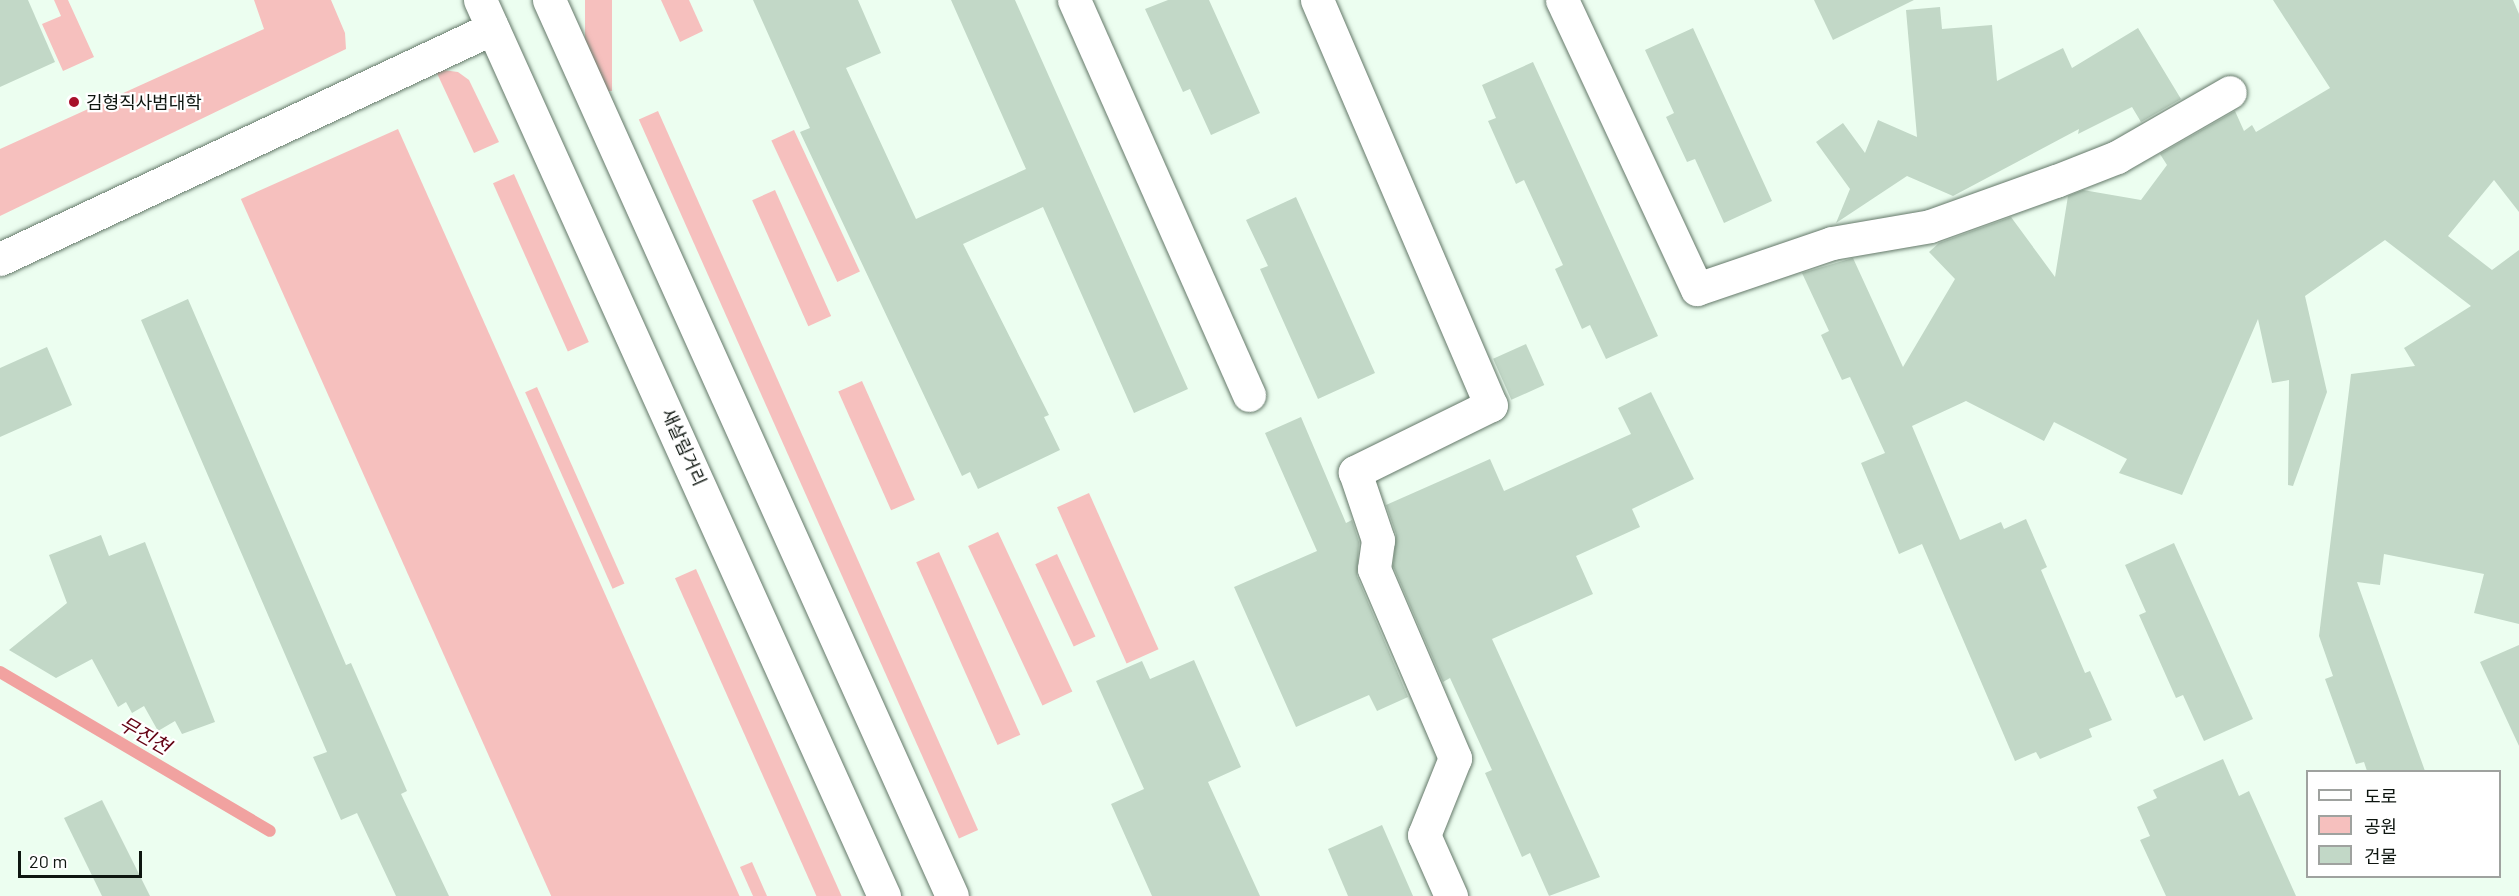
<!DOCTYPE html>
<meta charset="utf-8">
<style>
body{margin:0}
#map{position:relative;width:2519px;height:896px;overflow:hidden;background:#ecfef0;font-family:Barlow,"Noto Sans KR",sans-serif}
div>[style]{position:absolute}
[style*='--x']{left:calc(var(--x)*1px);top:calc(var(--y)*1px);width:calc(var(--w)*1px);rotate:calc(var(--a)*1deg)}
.green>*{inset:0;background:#f6c0be;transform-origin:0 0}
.stream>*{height:12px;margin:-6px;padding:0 6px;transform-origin:6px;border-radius:6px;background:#f1a2a0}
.building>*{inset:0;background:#c2d8c7;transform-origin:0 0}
.roads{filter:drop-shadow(0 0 2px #647869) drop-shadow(0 0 2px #647869)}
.minor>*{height:33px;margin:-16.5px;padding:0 16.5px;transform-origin:16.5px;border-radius:16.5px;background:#fff}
.major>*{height:33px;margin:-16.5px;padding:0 16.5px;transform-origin:16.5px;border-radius:16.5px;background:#fff}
.dots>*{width:16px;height:16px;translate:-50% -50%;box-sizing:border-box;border:3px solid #fff;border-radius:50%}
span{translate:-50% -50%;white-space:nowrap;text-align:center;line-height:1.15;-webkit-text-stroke:4.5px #fff;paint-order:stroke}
.poi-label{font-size:18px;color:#0e1610}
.left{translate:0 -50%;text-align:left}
.street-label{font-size:18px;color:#0e1610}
.water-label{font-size:20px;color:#640314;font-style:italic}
.legend{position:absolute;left:2306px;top:770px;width:195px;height:108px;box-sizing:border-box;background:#fff;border:2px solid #9fa29f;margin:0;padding:8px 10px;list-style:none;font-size:18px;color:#0e1610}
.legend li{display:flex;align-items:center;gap:12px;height:30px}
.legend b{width:30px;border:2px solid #9fa29f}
.scale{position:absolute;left:18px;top:851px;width:124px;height:27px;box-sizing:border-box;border:3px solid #0e1610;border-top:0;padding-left:8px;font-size:18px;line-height:21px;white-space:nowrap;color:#0e1610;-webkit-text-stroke:4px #fff;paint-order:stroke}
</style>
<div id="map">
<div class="green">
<i style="clip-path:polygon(54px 0,68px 0,94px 57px,63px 71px,42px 24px,61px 16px)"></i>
<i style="clip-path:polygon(254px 0,331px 0,345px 33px,346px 49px,0 216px,0 149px,264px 29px)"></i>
<i style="left:585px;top:0;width:27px;height:91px"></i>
<i style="clip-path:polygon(661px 0,689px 0,703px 31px,680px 42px)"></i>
<i style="clip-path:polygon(435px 69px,458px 72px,469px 80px,499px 142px,474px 153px)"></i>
<i style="left:658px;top:111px;width:787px;height:21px;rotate:66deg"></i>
<i style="left:398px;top:129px;width:841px;height:172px;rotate:66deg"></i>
<i style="left:794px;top:130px;width:156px;height:25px;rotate:65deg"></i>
<i style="left:514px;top:174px;width:184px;height:23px;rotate:66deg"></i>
<i style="left:775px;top:190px;width:138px;height:25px;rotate:66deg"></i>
<i style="left:862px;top:381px;width:130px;height:26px;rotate:66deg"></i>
<i style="left:537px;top:387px;width:215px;height:13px;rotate:66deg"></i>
<i style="left:1089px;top:493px;width:171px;height:35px;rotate:66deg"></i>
<i style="left:998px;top:532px;width:176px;height:33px;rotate:65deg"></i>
<i style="left:939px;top:552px;width:200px;height:25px;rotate:66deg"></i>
<i style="left:1057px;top:554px;width:91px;height:24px;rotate:65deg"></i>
<i style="left:696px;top:569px;width:359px;height:23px;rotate:66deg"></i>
<i style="clip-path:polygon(752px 862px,767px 896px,753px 896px,740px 867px)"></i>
</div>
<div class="stream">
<i style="--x:0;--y:672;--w:313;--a:30.5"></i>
</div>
<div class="building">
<i style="clip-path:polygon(0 0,28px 0,55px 62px,0 87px)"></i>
<i style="clip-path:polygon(753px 0,858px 0,881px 53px,846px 68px,916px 219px,1026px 169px,951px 0,1015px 0,1188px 389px,1134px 413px,1043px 207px,963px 244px,1049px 415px,1044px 417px,1060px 450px,978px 489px,970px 472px,962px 476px,800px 132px,810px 128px)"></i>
<i style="clip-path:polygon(1168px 0,1209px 0,1260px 113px,1211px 135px,1190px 89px,1183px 92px,1145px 9px)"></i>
<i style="clip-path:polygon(1814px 0,1914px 0,1833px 40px)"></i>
<i style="clip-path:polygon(2273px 0,2513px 0,2519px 14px,2519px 212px,2494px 180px,2448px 236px,2492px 270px,2519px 250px,2519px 624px,2474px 613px,2484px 574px,2384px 554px,2380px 585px,2357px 582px,2425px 771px,2367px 771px,2364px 762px,2356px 764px,2325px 679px,2333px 676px,2319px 636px,2351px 374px,2415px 366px,2404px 348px,2471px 306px,2385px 240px,2305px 296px,2327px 392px,2293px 486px,2288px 485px,2289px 380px,2272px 383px,2258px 319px,2182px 495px,2119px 473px,2127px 459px,2054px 422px,2044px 441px,1966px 401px,1912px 426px,1960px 540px,2001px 522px,2004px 529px,2026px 519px,2047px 567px,2041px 570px,2085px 673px,2090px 671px,2112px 720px,2089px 729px,2092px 737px,2040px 759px,2036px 752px,2015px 761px,1922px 544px,1899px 554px,1861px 463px,1885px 453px,1850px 377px,1842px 380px,1821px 335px,1829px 331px,1802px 273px,1853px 258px,1903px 367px,1955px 279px,1929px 252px,1939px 243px,2011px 217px,2055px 277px,2068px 196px,2083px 190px,2141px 200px,2167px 165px,2160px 154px,2235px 111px,2244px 131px,2252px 125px,2256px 132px,2330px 88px)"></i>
<i style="clip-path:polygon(1940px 7px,1942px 29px,1992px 25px,1997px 81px,2063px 48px,2072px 68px,2138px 28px,2181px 99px,2141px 122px,2132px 107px,2078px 134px,2079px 129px,1953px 196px,1907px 176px,1836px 223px,1850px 189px,1816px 142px,1843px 123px,1865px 153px,1878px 120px,1917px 137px,1906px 10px)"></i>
<i style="clip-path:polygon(1693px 28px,1772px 201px,1724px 223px,1695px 159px,1687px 162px,1666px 117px,1674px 113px,1645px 50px)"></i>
<i style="clip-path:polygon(1533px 62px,1658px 336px,1606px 359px,1590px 325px,1582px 329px,1555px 269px,1563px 265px,1524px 180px,1516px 184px,1488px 121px,1496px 118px,1482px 85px)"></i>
<i style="clip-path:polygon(1296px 197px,1375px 373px,1318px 399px,1260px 269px,1268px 266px,1246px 220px)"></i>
<i style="clip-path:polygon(188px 299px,346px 665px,351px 663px,407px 791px,401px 794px,449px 896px,396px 896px,357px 813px,341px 820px,313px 757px,327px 752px,141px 320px)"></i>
<i style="left:1526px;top:344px;width:45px;height:36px;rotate:66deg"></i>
<i style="clip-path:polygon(47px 347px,72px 405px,0 437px,0 368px)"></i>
<i style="clip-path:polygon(1651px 392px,1694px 479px,1632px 509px,1640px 527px,1576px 556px,1593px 594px,1492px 639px,1600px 877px,1549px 896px,1530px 853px,1522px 857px,1485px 773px,1492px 770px,1450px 678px,1443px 682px,1393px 566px,1396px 534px,1386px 505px,1490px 459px,1504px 491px,1631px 434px,1618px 408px)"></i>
<i style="clip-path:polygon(1301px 417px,1346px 523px,1352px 520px,1359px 542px,1357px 576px,1408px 697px,1377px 711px,1369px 695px,1296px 727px,1234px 587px,1317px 551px,1265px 433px)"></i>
<i style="clip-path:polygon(101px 535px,109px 556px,145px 542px,215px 722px,182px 734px,175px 721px,158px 731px,144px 706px,132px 713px,126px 702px,118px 707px,92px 659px,56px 678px,9px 650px,67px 603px,49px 555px)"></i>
<i style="clip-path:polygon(2174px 543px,2253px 719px,2204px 741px,2183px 695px,2176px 698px,2139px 615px,2146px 612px,2125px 565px)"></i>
<i style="clip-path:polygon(2519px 645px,2519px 746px,2480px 662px)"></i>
<i style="clip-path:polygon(1194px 660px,1241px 767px,1208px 782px,1260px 896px,1152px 896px,1111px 804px,1144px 789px,1096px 681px,1142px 661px,1150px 679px)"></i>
<i style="clip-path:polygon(2223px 759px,2239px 796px,2249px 791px,2296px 896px,2166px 896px,2140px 840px,2150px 836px,2137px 807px,2157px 798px,2153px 790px)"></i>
<i style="clip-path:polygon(102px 800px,150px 896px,102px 896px,64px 818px)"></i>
<i style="clip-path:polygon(1382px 825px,1413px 896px,1348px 896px,1328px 849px)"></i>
</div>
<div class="roads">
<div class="minor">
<i style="--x:1074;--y:0;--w:432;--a:66.1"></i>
<i style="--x:1317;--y:0;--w:441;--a:66.8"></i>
<i style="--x:1491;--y:405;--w:152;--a:153.8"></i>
<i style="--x:1355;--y:472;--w:72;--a:71.3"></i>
<i style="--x:1378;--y:540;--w:29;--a:98"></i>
<i style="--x:1374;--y:569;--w:206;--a:66.8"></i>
<i style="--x:1455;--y:758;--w:83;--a:111.9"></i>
<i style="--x:1424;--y:835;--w:67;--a:66.1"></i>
<i style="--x:1562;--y:0;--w:319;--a:65"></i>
<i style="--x:1697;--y:289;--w:143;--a:-18.8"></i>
<i style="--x:1832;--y:243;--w:99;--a:-9.8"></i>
<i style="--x:1930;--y:226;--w:134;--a:-19.7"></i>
<i style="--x:2056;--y:181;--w:66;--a:-21.5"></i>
<i style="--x:2117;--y:157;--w:130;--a:-29.9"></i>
<i style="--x:0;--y:259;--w:544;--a:-25.11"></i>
</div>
<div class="major">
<i style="--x:480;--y:0;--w:983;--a:65.73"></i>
<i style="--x:549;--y:0;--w:982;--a:65.78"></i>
</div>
</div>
<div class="dots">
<i style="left:74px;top:102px;background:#a8112b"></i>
</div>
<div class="poi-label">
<span class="left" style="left:86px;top:102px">김형직사범대학</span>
</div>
<div class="street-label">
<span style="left:684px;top:447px;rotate:66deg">새살림거리</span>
</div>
<div class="water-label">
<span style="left:145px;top:735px;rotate:30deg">무진천</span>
</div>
<ul class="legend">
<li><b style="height:8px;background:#fff"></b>도로</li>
<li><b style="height:16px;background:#f6c0be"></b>공원</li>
<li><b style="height:16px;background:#c2d8c7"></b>건물</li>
</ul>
<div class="scale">20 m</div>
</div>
